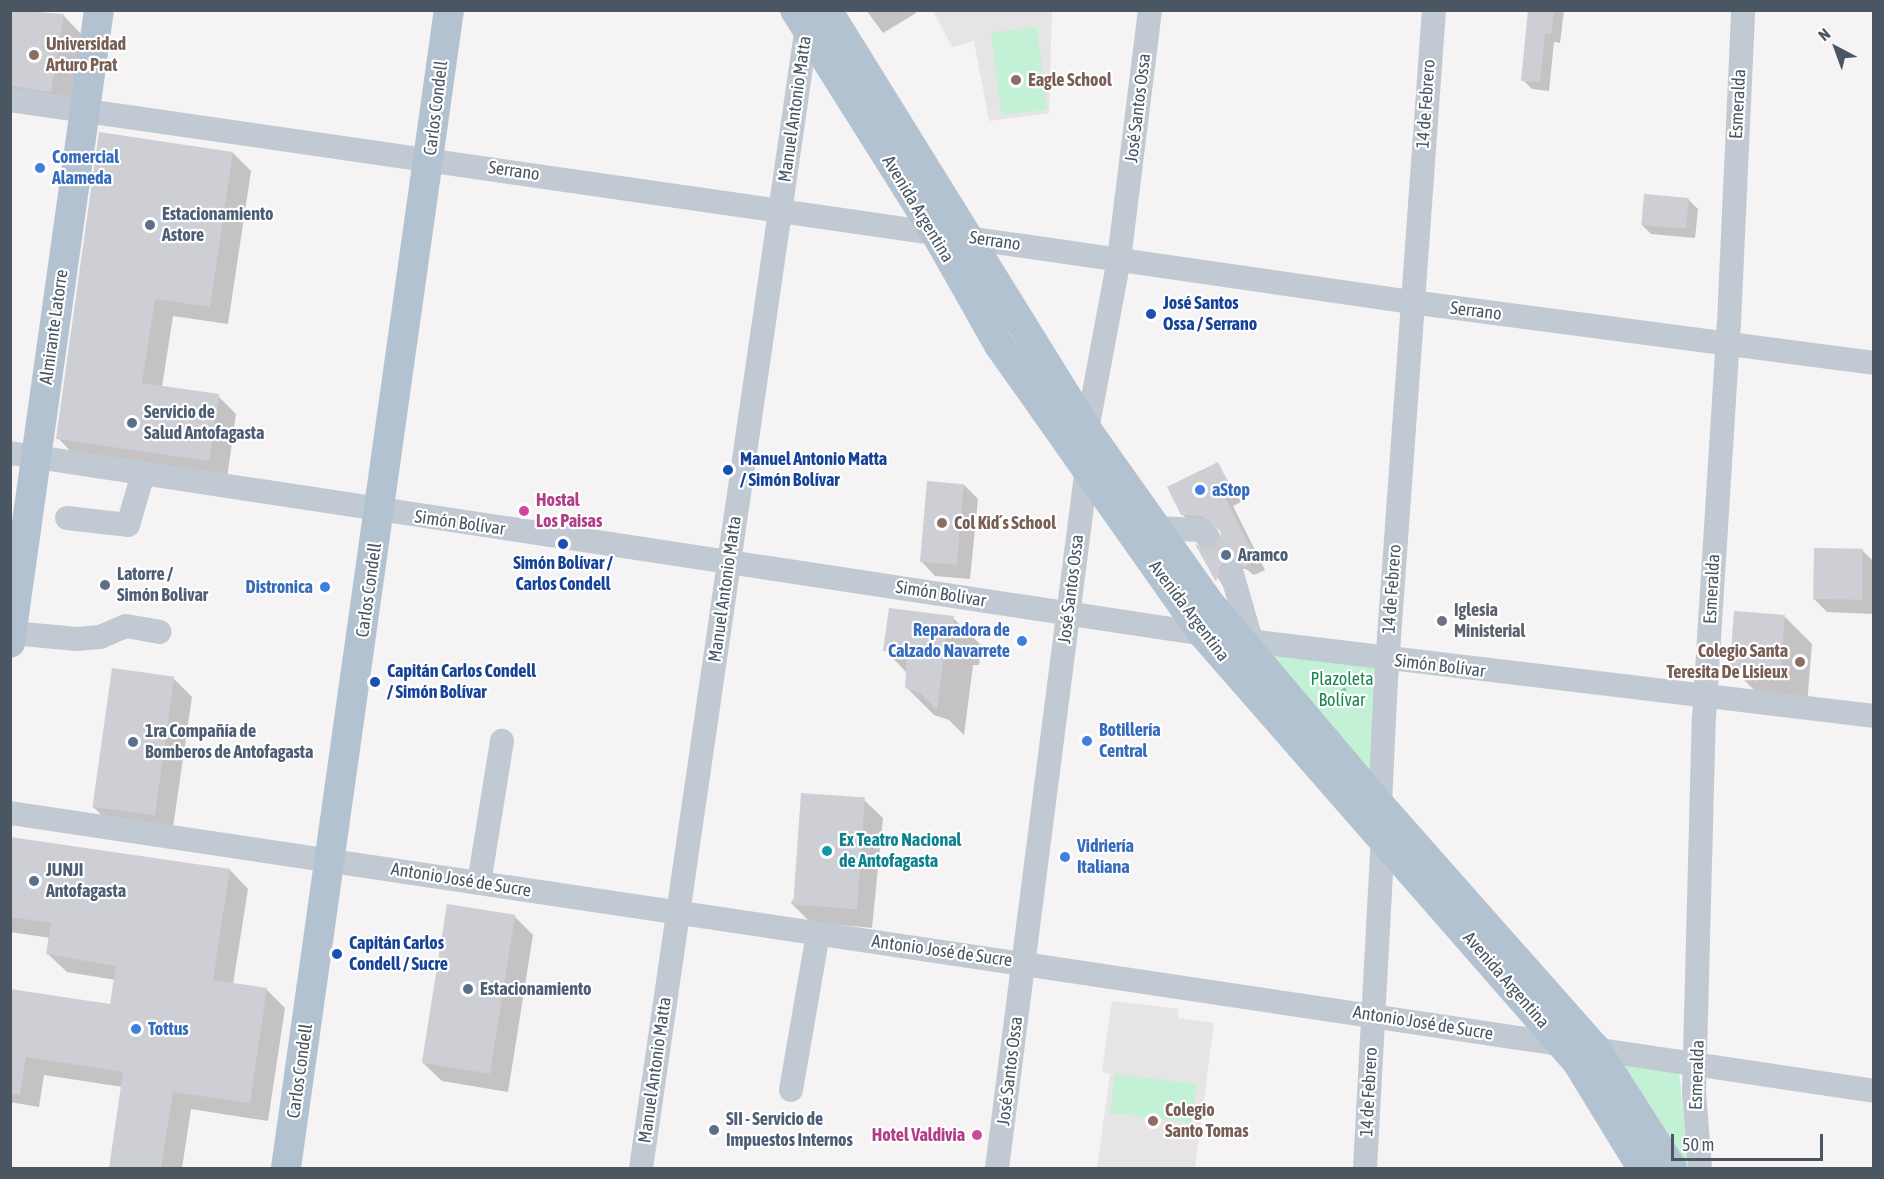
<!DOCTYPE html>
<meta charset="utf-8">
<style>
body{margin:0}
#map{position:relative;width:1884px;height:1179px;overflow:hidden;background:#f5f3f3;font-family:"Asap Condensed",sans-serif}
div>[style]{position:absolute}
[style*='--x']{left:calc(var(--x)*1px);top:calc(var(--y)*1px);width:calc(var(--w)*1px);rotate:calc(var(--a)*1deg)}
.education>*{inset:0;background:#e6e4e5}
.green>*{inset:0;background:#c3f1d5;transform-origin:0 0}
.shadow>*{inset:0;background:#0003}
.building>*{inset:0;background:#cdcfd5;transform-origin:0 0}
.minor-tunnel>*{height:24px;margin-top:-12px;transform-origin:0;background:repeating-linear-gradient(90deg,#caccce 0 24px,transparent 0 36px)}
.path>*{height:4px;margin-top:-2px;transform-origin:0;background:repeating-linear-gradient(90deg,#7ad0a6 0 4.5px,transparent 0 7.5px)}
.minor>*{height:24px;margin:-12px;padding:0 12px;transform-origin:12px;border-radius:12px;background:#c1cad2}
.major>*{height:30px;margin:-15px;padding:0 15px;transform-origin:15px;border-radius:15px;background:#b3c2d1}
.dots>*{width:16px;height:16px;translate:-50% -50%;box-sizing:border-box;border:3px solid #fff;border-radius:50%}
span{translate:-50% -50%;white-space:nowrap;text-align:center;line-height:1.15;-webkit-text-stroke:4.5px #fff;paint-order:stroke}
.education-label{font-size:18px;color:#785e54;font-weight:700}
.left{translate:0 -50%;text-align:left}
.right{translate:-100% -50%;text-align:right}
.street-label{font-size:18px;color:#4a5661}
.shop-label{font-size:18px;color:#366cbe;font-weight:700}
.service-label{font-size:18px;color:#4e5e75;font-weight:700}
.transit-label{font-size:18px;color:#164399;font-weight:700}
.hotel-label{font-size:18px;color:#b23c85;font-weight:700}
.worship-label{font-size:18px;color:#5b616d;font-weight:700}
.park-label{font-size:18px;color:#17864f}
.culture-label{font-size:18px;color:#0d838f;font-weight:700}
.frame{position:absolute;inset:0;border:12px solid #4a5661;pointer-events:none}
.north{position:absolute;left:1806px;top:18px;width:60px;height:60px;-webkit-text-stroke:4px #fff;paint-order:stroke;rotate:319deg;font-size:16px;font-weight:700;line-height:24px;text-align:center;color:#4a5661}
.north::after{content:'';display:block;margin:auto;width:21px;height:27px;background:#4a5661;clip-path:polygon(50% 0,100% 100%,50% 72%,0 100%)}
.scale{position:absolute;left:1671px;top:1134px;width:152px;height:27px;box-sizing:border-box;border:3px solid #4a5661;border-top:0;padding-left:8px;font-size:18px;line-height:21px;white-space:nowrap;color:#4a5661;-webkit-text-stroke:4px #fff;paint-order:stroke}
</style>
<div id="map">
<div class="education">
<i style="clip-path:polygon(933px 11px,1052px 11px,1049px 113px,989px 121px,974px 41px,952px 47px)"></i>
<i style="clip-path:polygon(1112px 1001px,1179px 1009px,1178px 1018px,1214px 1023px,1195px 1168px,1097px 1168px,1110px 1074px,1102px 1072px)"></i>
</div>
<div class="green">
<i style="left:1037px;top:27px;width:83px;height:46px;rotate:83deg"></i>
<i style="clip-path:polygon(1257px 642px,1387px 660px,1380px 805px)"></i>
<i style="clip-path:polygon(1614px 1063px,1679px 1071px,1689px 1168px,1686px 1168px)"></i>
<i style="left:1115px;top:1074px;width:82px;height:39px;rotate:7deg"></i>
</div>
<div class="shadow">
<i style="clip-path:polygon(10px 10px,64px 16px,82px 35px,70px 109px,10px 107px)"></i>
<i style="clip-path:polygon(866px 10px,915px 10px,916px 13px,883px 33px)"></i>
<i style="clip-path:polygon(1530px 10px,1564px 10px,1560px 43px,1554px 42px,1549px 91px,1532px 89px,1523px 80px)"></i>
<i style="clip-path:polygon(233px 153px,251px 171px,228px 324px,173px 316px,162px 387px,218px 396px,236px 414px,227px 478px,76px 457px,58px 438px)"></i>
<i style="clip-path:polygon(1689px 200px,1698px 209px,1695px 238px,1651px 234px,1642px 225px)"></i>
<i style="clip-path:polygon(1217px 463px,1241px 502px,1233px 506px,1265px 570px,1254px 575px,1246px 569px,1237px 569px,1225px 589px,1198px 547px,1212px 551px,1222px 541px,1222px 532px,1213px 524px,1191px 523px,1182px 514px)"></i>
<i style="clip-path:polygon(964px 485px,978px 499px,970px 579px,935px 576px,921px 561px)"></i>
<i style="clip-path:polygon(1863px 551px,1874px 562px,1874px 614px,1827px 612px,1813px 598px)"></i>
<i style="clip-path:polygon(1785px 617px,1812px 644px,1807px 705px,1763px 699px,1736px 672px)"></i>
<i style="clip-path:polygon(953px 618px,981px 645px,979px 665px,973px 665px,964px 735px,949px 720px,934px 715px,907px 688px,907px 673px,885px 650px)"></i>
<i style="clip-path:polygon(173px 678px,192px 697px,172px 834px,112px 825px,93px 807px)"></i>
<i style="clip-path:polygon(864px 800px,883px 818px,872px 928px,810px 922px,791px 903px)"></i>
<i style="clip-path:polygon(10px 839px,230px 870px,248px 889px,233px 984px,266px 989px,285px 1008px,268px 1121px,191px 1109px,182px 1168px,110px 1168px,123px 1087px,44px 1075px,39px 1107px,10px 1102px,10px 991px,112px 1005px,116px 980px,67px 972px,48px 954px,51px 938px,10px 932px)"></i>
<i style="clip-path:polygon(514px 916px,533px 935px,508px 1092px,442px 1081px,423px 1063px)"></i>
</div>
<div class="building">
<i style="clip-path:polygon(10px 10px,64px 14px,51px 92px,10px 86px)"></i>
<i style="clip-path:polygon(1528px 10px,1554px 10px,1551px 34px,1545px 34px,1540px 82px,1521px 81px)"></i>
<i style="clip-path:polygon(99px 132px,233px 152px,210px 307px,155px 299px,142px 383px,219px 394px,209px 461px,56px 439px)"></i>
<i style="left:1644px;top:194px;width:45px;height:31px;rotate:5deg"></i>
<i style="clip-path:polygon(1218px 462px,1233px 493px,1225px 497px,1257px 561px,1244px 567px,1236px 560px,1228px 561px,1221px 565px,1216px 582px,1195px 544px,1211px 550px,1221px 540px,1221px 532px,1202px 516px,1181px 515px,1167px 487px)"></i>
<i style="left:927px;top:481px;width:37px;height:81px;rotate:5deg"></i>
<i style="left:1814px;top:548px;width:49px;height:51px;rotate:1deg"></i>
<i style="clip-path:polygon(889px 608px,954px 616px,952px 639px,946px 638px,937px 710px,920px 693px,905px 688px,907px 653px,883px 651px)"></i>
<i style="clip-path:polygon(1734px 611px,1785px 615px,1780px 679px,1734px 673px,1730px 665px)"></i>
<i style="left:112px;top:668px;width:63px;height:140px;rotate:8deg"></i>
<i style="left:801px;top:793px;width:64px;height:112px;rotate:4deg"></i>
<i style="clip-path:polygon(10px 837px,230px 869px,213px 980px,267px 988px,250px 1103px,173px 1092px,161px 1168px,109px 1168px,123px 1072px,26px 1057px,20px 1095px,10px 1094px,10px 989px,110px 1004px,116px 966px,46px 954px,51px 923px,10px 917px)"></i>
<i style="left:447px;top:904px;width:69px;height:161px;rotate:9deg"></i>
</div>
<div class="minor-tunnel">
<i style="--x:1207;--y:536;--w:45;--a:56.7"></i>
</div>
<div class="path">
<i style="--x:1325;--y:706;--w:47;--a:-39.8"></i>
</div>
<div class="minor">
<i style="--x:10;--y:100;--w:1415;--a:8.2"></i>
<i style="--x:1411;--y:302;--w:467;--a:7.5"></i>
<i style="--x:10;--y:453;--w:1261;--a:8.62"></i>
<i style="--x:1257;--y:642;--w:621;--a:6.84"></i>
<i style="--x:67;--y:518;--w:61;--a:6.5"></i>
<i style="--x:128;--y:525;--w:53;--a:-73.6"></i>
<i style="--x:1157;--y:528;--w:44;--a:2.6"></i>
<i style="--x:1201;--y:530;--w:8;--a:45"></i>
<i style="--x:1232;--y:574;--w:69;--a:73.9"></i>
<i style="--x:12;--y:633;--w:65;--a:5.3"></i>
<i style="--x:77;--y:639;--w:23;--a:-5"></i>
<i style="--x:100;--y:637;--w:28;--a:-23"></i>
<i style="--x:126;--y:626;--w:34;--a:10"></i>
<i style="--x:10;--y:813;--w:1885;--a:8.48"></i>
<i style="--x:479;--y:883;--w:144;--a:-80.8"></i>
<i style="--x:791;--y:1090;--w:159;--a:-80.2"></i>
<i style="--x:641;--y:1168;--w:1161;--a:-81.73"></i>
<i style="--x:997;--y:1168;--w:707;--a:-82.68"></i>
<i style="--x:1087;--y:467;--w:37;--a:-90"></i>
<i style="--x:1087;--y:430;--w:174;--a:-79.4"></i>
<i style="--x:1119;--y:259;--w:251;--a:-82.9"></i>
<i style="--x:1365;--y:1168;--w:329;--a:-86.9"></i>
<i style="--x:1383;--y:839;--w:34;--a:-95"></i>
<i style="--x:1380;--y:805;--w:126;--a:-87.3"></i>
<i style="--x:1386;--y:679;--w:671;--a:-85.9"></i>
<i style="--x:1700;--y:1168;--w:76;--a:-94.5"></i>
<i style="--x:1694;--y:1092;--w:374;--a:-88.5"></i>
<i style="--x:1704;--y:718;--w:396;--a:-86.4"></i>
<i style="--x:1729;--y:323;--w:313;--a:-87.4"></i>
</div>
<div class="major">
<i style="--x:795;--y:10;--w:262;--a:57.8"></i>
<i style="--x:935;--y:232;--w:130;--a:60.5"></i>
<i style="--x:999;--y:345;--w:352;--a:54.8"></i>
<i style="--x:1202;--y:633;--w:570;--a:48.84"></i>
<i style="--x:1577;--y:1062;--w:124;--a:58.5"></i>
<i style="--x:827;--y:10;--w:494;--a:58.2"></i>
<i style="--x:1087;--y:430;--w:214;--a:54.7"></i>
<i style="--x:1211;--y:605;--w:262;--a:49.8"></i>
<i style="--x:1380;--y:805;--w:326;--a:48.5"></i>
<i style="--x:1596;--y:1049;--w:141;--a:57.4"></i>
<i style="--x:10;--y:643;--w:639;--a:-82"></i>
<i style="--x:286;--y:1168;--w:1169;--a:-81.99"></i>
</div>
<div class="dots">
<i style="left:34px;top:55px;background:#8d6e63"></i>
<i style="left:1016px;top:80px;background:#8d6e63"></i>
<i style="left:40px;top:168px;background:#3f7fe0"></i>
<i style="left:150px;top:225px;background:#5c6f8a"></i>
<i style="left:1151px;top:314px;background:#1a4fb4"></i>
<i style="left:132px;top:423px;background:#5c6f8a"></i>
<i style="left:728px;top:470px;background:#1a4fb4"></i>
<i style="left:1200px;top:490px;background:#3f7fe0"></i>
<i style="left:524px;top:511px;background:#d1479c"></i>
<i style="left:942px;top:523px;background:#8d6e63"></i>
<i style="left:563px;top:544px;background:#1a4fb4"></i>
<i style="left:1226px;top:555px;background:#5c6f8a"></i>
<i style="left:105px;top:585px;background:#5c6f8a"></i>
<i style="left:325px;top:587px;background:#3f7fe0"></i>
<i style="left:1442px;top:621px;background:#6b7280"></i>
<i style="left:1022px;top:641px;background:#3f7fe0"></i>
<i style="left:1800px;top:662px;background:#8d6e63"></i>
<i style="left:375px;top:682px;background:#1a4fb4"></i>
<i style="left:1087px;top:741px;background:#3f7fe0"></i>
<i style="left:133px;top:742px;background:#5c6f8a"></i>
<i style="left:827px;top:851px;background:#0f9aa8"></i>
<i style="left:1065px;top:857px;background:#3f7fe0"></i>
<i style="left:34px;top:881px;background:#5c6f8a"></i>
<i style="left:337px;top:954px;background:#1a4fb4"></i>
<i style="left:468px;top:989px;background:#5c6f8a"></i>
<i style="left:136px;top:1029px;background:#3f7fe0"></i>
<i style="left:1153px;top:1121px;background:#8d6e63"></i>
<i style="left:714px;top:1130px;background:#5c6f8a"></i>
<i style="left:977px;top:1135px;background:#d1479c"></i>
</div>
<div class="education-label">
<span class="left" style="left:46px;top:55px">Universidad<br>Arturo Prat</span>
<span class="left" style="left:1028px;top:80px">Eagle School</span>
<span class="left" style="left:954px;top:523px">Col Kid´s School</span>
<span class="right" style="left:1788px;top:662px">Colegio Santa<br>Teresita De Lisieux</span>
<span class="left" style="left:1165px;top:1121px">Colegio<br>Santo Tomas</span>
</div>
<div class="street-label">
<span style="left:1426px;top:104px;rotate:-86deg">14 de Febrero</span>
<span style="left:1738px;top:104px;rotate:-87deg">Esmeralda</span>
<span style="left:436px;top:108px;rotate:-83deg">Carlos Condell</span>
<span style="left:1138px;top:108px;rotate:-83deg">José Santos Ossa</span>
<span style="left:795px;top:109px;rotate:-82deg">Manuel Antonio Matta</span>
<span style="left:514px;top:171px;rotate:8deg">Serrano</span>
<span style="left:918px;top:209px;rotate:59deg">Avenida Argentina</span>
<span style="left:995px;top:241px;rotate:8deg">Serrano</span>
<span style="left:1476px;top:311px;rotate:7deg">Serrano</span>
<span style="left:54px;top:327px;rotate:-82deg">Almirante Latorre</span>
<span style="left:460px;top:523px;rotate:8deg">Simón Bolívar</span>
<span style="left:725px;top:589px;rotate:-82deg">Manuel Antonio Matta</span>
<span style="left:1071px;top:589px;rotate:-83deg">José Santos Ossa</span>
<span style="left:1392px;top:589px;rotate:-86deg">14 de Febrero</span>
<span style="left:1712px;top:589px;rotate:-87deg">Esmeralda</span>
<span style="left:369px;top:590px;rotate:-82deg">Carlos Condell</span>
<span style="left:941px;top:594px;rotate:9deg">Simón Bolívar</span>
<span style="left:1189px;top:611px;rotate:53deg">Avenida Argentina</span>
<span style="left:1440px;top:666px;rotate:7deg">Simón Bolívar</span>
<span style="left:461px;top:880px;rotate:9deg">Antonio José de Sucre</span>
<span style="left:942px;top:951px;rotate:8deg">Antonio José de Sucre</span>
<span style="left:1506px;top:980px;rotate:49deg">Avenida Argentina</span>
<span style="left:1423px;top:1023px;rotate:9deg">Antonio José de Sucre</span>
<span style="left:655px;top:1070px;rotate:-82deg">Manuel Antonio Matta</span>
<span style="left:300px;top:1071px;rotate:-82deg">Carlos Condell</span>
<span style="left:1010px;top:1071px;rotate:-83deg">José Santos Ossa</span>
<span style="left:1697px;top:1075px;rotate:-88deg">Esmeralda</span>
<span style="left:1369px;top:1092px;rotate:-87deg">14 de Febrero</span>
</div>
<div class="shop-label">
<span class="left" style="left:52px;top:168px">Comercial<br>Alameda</span>
<span class="left" style="left:1212px;top:490px">aStop</span>
<span class="right" style="left:313px;top:587px">Distronica</span>
<span class="right" style="left:1010px;top:641px">Reparadora de<br>Calzado Navarrete</span>
<span class="left" style="left:1099px;top:741px">Botillería<br>Central</span>
<span class="left" style="left:1077px;top:857px">Vidriería<br>Italiana</span>
<span class="left" style="left:148px;top:1029px">Tottus</span>
</div>
<div class="service-label">
<span class="left" style="left:162px;top:225px">Estacionamiento<br>Astore</span>
<span class="left" style="left:144px;top:423px">Servicio de<br>Salud Antofagasta</span>
<span class="left" style="left:1238px;top:555px">Aramco</span>
<span class="left" style="left:117px;top:585px">Latorre /<br>Simón Bolivar</span>
<span class="left" style="left:145px;top:742px">1ra Compañía de<br>Bomberos de Antofagasta</span>
<span class="left" style="left:46px;top:881px">JUNJI<br>Antofagasta</span>
<span class="left" style="left:480px;top:989px">Estacionamiento</span>
<span class="left" style="left:726px;top:1130px">SII - Servicio de<br>Impuestos Internos</span>
</div>
<div class="transit-label">
<span class="left" style="left:1163px;top:314px">José Santos<br>Ossa / Serrano</span>
<span class="left" style="left:740px;top:470px">Manuel Antonio Matta<br>/ Simón Bolívar</span>
<span style="left:563px;top:574px">Simón Bolívar /<br>Carlos Condell</span>
<span class="left" style="left:387px;top:682px">Capitán Carlos Condell<br>/ Simón Bolívar</span>
<span class="left" style="left:349px;top:954px">Capitán Carlos<br>Condell / Sucre</span>
</div>
<div class="hotel-label">
<span class="left" style="left:536px;top:511px">Hostal<br>Los Paisas</span>
<span class="right" style="left:965px;top:1135px">Hotel Valdivia</span>
</div>
<div class="worship-label">
<span class="left" style="left:1454px;top:621px">Iglesia<br>Ministerial</span>
</div>
<div class="park-label">
<span style="left:1342px;top:690px">Plazoleta<br>Bolívar</span>
</div>
<div class="culture-label">
<span class="left" style="left:839px;top:851px">Ex Teatro Nacional<br>de Antofagasta</span>
</div>
<div class="frame"></div>
<div class="north">N</div>
<div class="scale">50 m</div>
</div>
